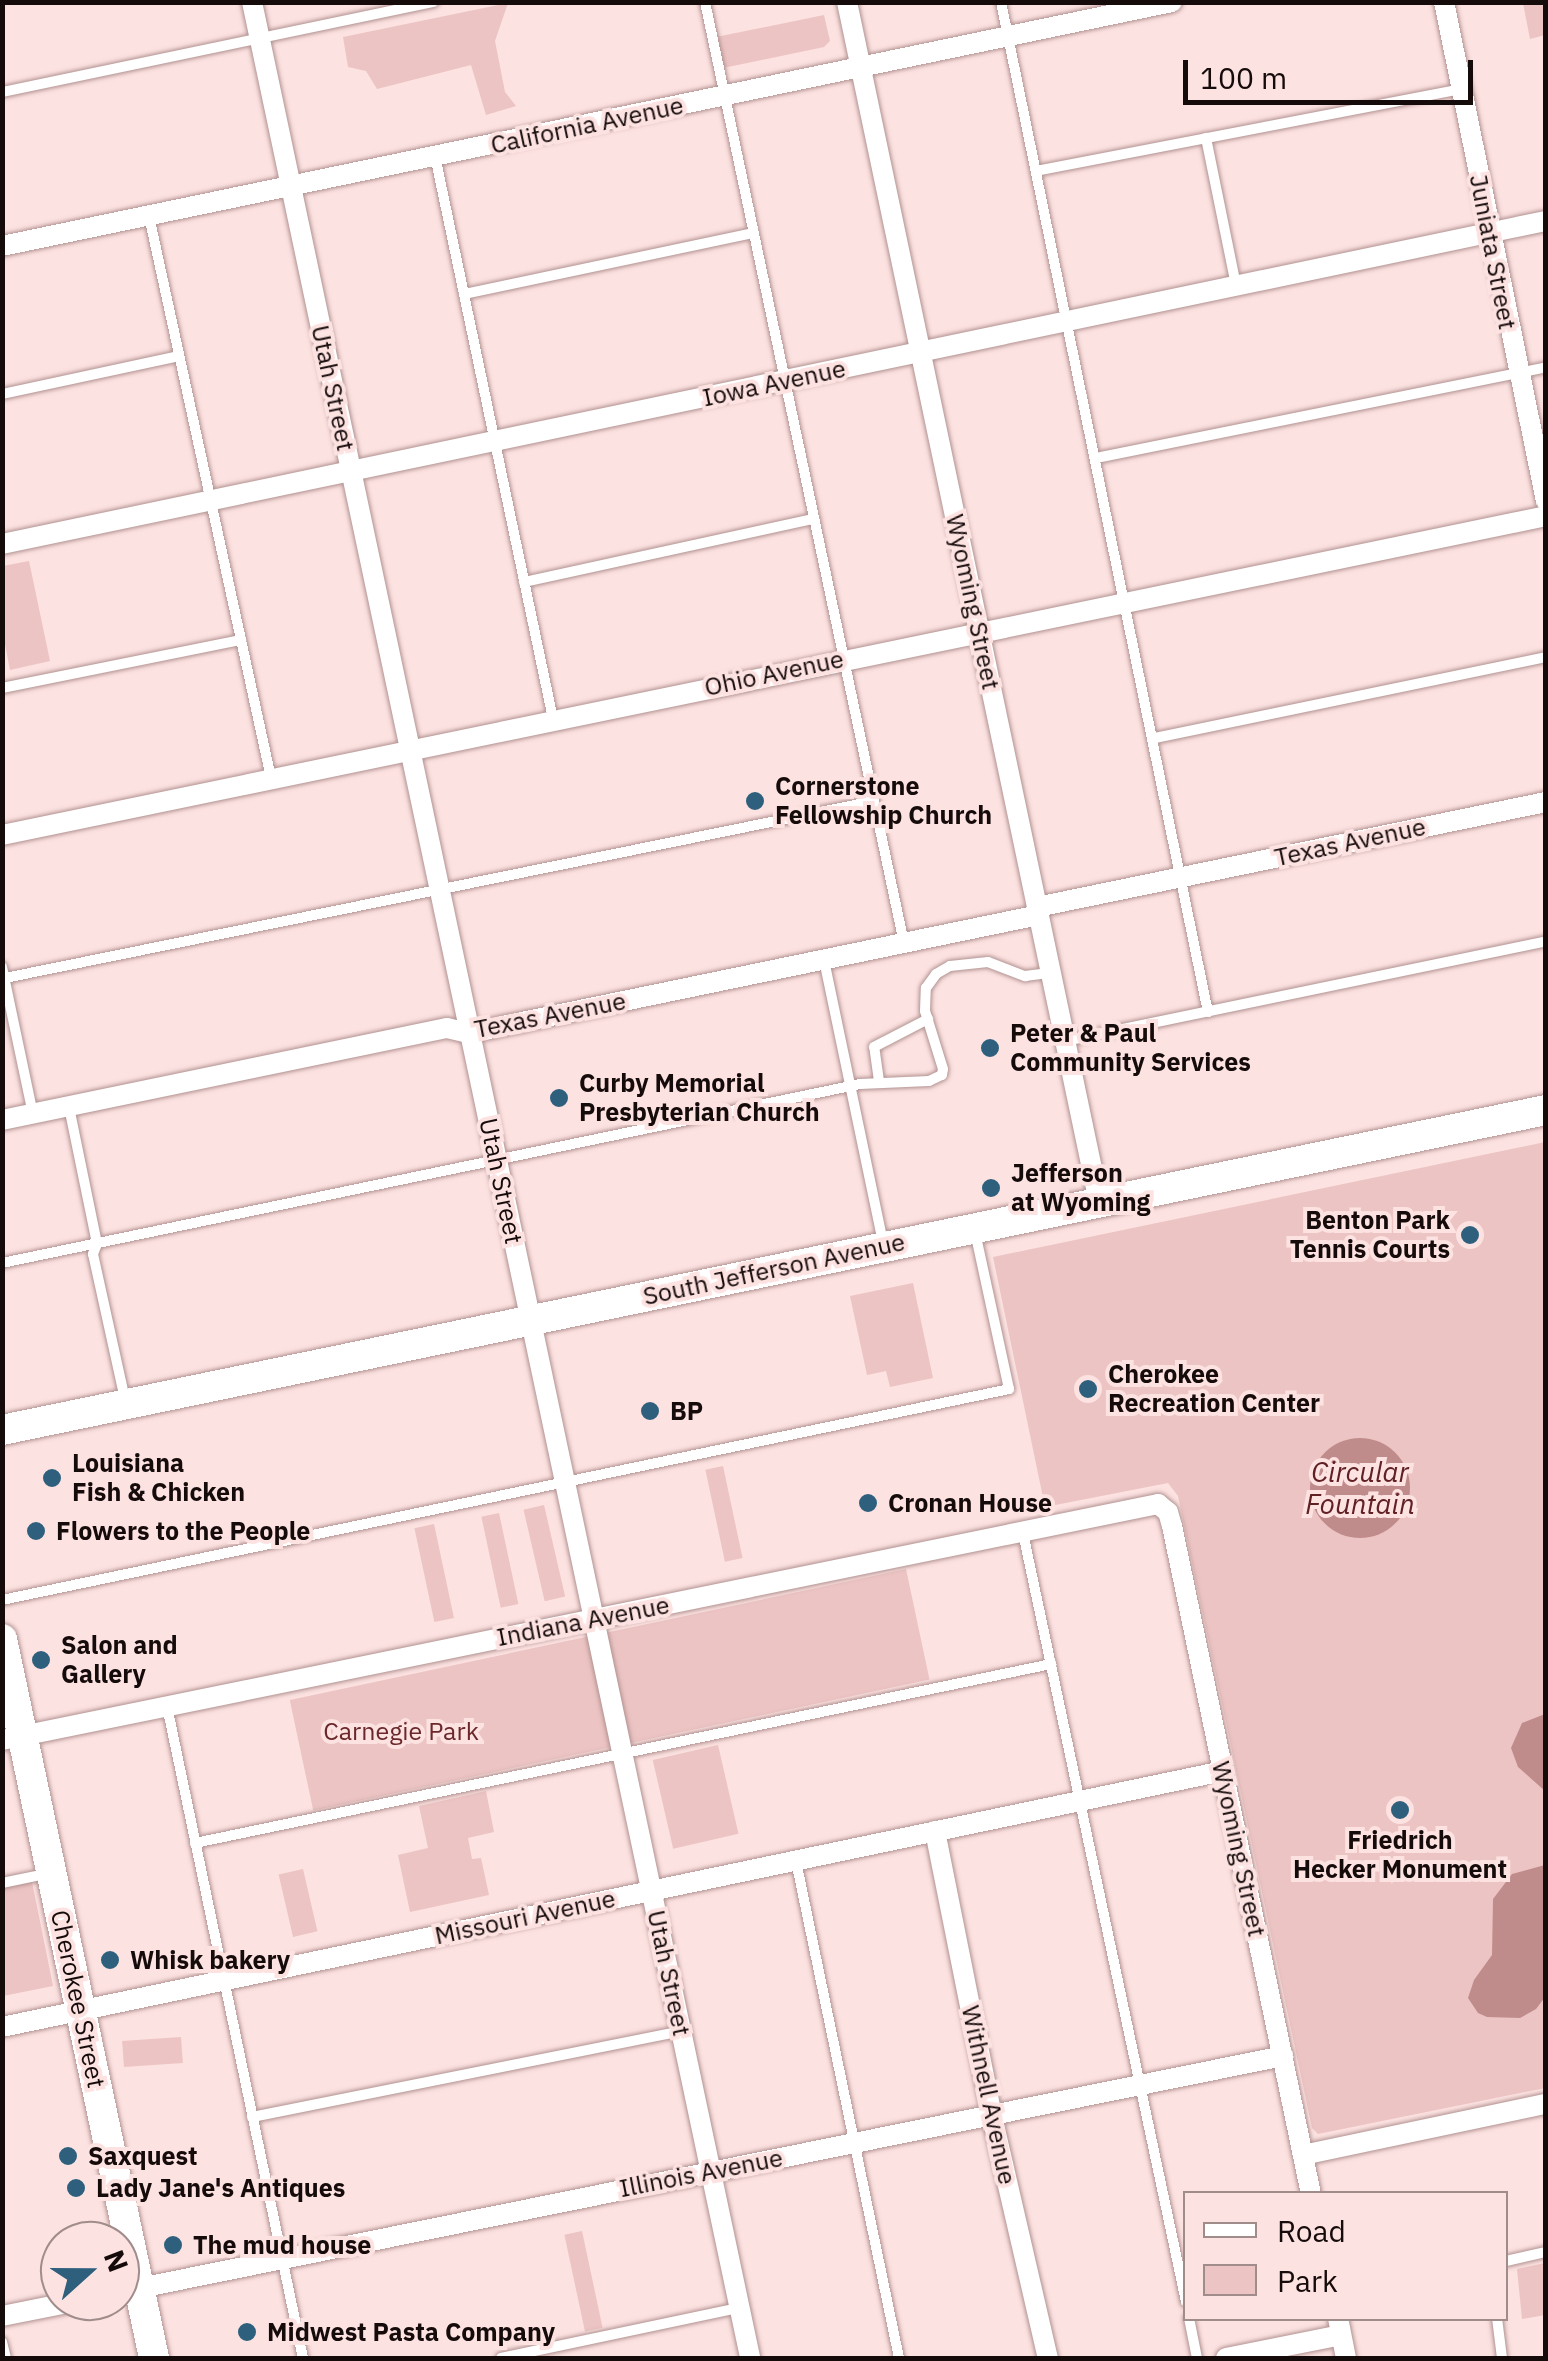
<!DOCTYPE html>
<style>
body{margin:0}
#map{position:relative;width:1548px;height:2361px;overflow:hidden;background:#fce2e1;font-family:"IBM Plex Sans",sans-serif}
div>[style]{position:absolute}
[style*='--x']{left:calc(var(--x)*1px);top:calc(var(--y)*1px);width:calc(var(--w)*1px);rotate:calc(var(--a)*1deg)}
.green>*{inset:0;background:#ecc4c3;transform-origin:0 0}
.water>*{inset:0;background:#c08c8b}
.round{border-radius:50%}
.roads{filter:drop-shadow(0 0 2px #b19291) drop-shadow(0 0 2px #b19291)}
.lane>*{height:10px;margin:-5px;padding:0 5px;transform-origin:5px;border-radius:5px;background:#fff}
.street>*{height:20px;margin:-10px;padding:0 10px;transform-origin:10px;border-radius:10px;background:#fff}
.secondary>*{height:30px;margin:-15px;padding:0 15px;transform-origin:15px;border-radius:15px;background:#fff}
.dots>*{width:28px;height:28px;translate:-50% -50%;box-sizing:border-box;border:5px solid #fce2e1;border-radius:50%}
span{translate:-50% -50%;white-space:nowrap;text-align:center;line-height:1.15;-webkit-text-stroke:8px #fce2e1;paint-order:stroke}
.street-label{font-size:25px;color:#160b0b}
.poi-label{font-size:25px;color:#160b0b;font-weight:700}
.left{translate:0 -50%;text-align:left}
.right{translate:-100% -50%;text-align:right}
.park-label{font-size:25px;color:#6a282b}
.water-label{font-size:28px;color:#612024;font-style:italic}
.frame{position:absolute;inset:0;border:5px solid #160b0b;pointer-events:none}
.legend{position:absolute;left:1183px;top:2191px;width:325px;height:130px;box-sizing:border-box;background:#fce2e1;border:2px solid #a08c8b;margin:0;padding:12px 18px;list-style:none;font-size:30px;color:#160b0b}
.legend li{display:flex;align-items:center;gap:20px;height:50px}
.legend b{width:50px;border:2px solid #a08c8b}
.north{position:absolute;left:40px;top:2221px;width:100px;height:100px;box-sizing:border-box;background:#fce2e1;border:2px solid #a08c8b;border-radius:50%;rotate:69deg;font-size:28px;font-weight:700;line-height:40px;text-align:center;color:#160b0b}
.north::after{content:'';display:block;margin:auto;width:35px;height:45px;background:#2e607e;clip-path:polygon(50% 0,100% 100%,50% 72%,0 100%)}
.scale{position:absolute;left:1183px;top:60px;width:290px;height:45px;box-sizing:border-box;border:5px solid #160b0b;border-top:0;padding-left:12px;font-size:30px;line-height:35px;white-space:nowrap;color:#160b0b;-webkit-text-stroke:8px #fce2e1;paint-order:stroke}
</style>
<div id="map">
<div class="green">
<i style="clip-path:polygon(508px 3px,495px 41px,505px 92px,516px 106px,486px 115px,471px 65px,377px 89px,366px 71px,348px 67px,343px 37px)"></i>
<i style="clip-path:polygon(1523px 3px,1545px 3px,1545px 35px,1530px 39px)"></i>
<i style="clip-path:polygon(824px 15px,830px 41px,824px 47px,723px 68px,716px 37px)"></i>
<i style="clip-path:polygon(29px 561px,50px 661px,10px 670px,3px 634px,3px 566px)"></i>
<i style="clip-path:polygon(1545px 1142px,1545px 2088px,1318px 2134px,1312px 2128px,1178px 1496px,1168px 1483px,1045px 1507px,993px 1257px)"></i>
<i style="clip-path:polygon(913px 1283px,933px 1378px,890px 1387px,886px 1371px,867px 1375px,850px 1296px)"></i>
<i style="left:723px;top:1466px;width:94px;height:18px;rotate:78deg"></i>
<i style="left:544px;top:1505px;width:94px;height:21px;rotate:77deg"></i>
<i style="left:499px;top:1513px;width:93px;height:18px;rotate:78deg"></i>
<i style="left:434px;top:1524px;width:96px;height:20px;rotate:78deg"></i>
<i style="left:906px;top:1569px;width:113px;height:630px;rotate:78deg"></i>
<i style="left:718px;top:1745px;width:91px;height:67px;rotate:77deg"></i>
<i style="clip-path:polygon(486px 1791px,494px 1832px,468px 1838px,472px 1859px,481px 1858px,489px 1895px,410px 1912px,398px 1855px,428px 1848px,419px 1806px)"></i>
<i style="left:303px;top:1869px;width:64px;height:25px;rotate:77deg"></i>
<i style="clip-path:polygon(32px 1882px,53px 1986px,3px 1996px,3px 1888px)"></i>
<i style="left:181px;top:2037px;width:26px;height:59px;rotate:86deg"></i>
<i style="left:582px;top:2231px;width:99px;height:18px;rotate:78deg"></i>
<i style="clip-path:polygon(1545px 2263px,1545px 2315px,1522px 2319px,1517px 2269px)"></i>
</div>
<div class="water">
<i class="round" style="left:1310px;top:1438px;width:100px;height:100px"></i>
<i style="clip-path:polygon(1545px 1714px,1546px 1714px,1545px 1791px,1518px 1767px,1511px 1748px,1522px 1723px)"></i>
<i style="clip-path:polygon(1545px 1865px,1545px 1997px,1536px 2009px,1520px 2018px,1487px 2017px,1478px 2013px,1468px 1998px,1474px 1980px,1492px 1955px,1493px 1899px,1512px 1874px)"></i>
</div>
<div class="roads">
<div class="lane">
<i style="--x:705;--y:2;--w:962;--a:78.06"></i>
<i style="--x:1001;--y:2;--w:1031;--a:78.42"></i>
<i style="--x:2;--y:92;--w:441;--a:-11.8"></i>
<i style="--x:1206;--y:138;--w:151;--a:78.5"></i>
<i style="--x:435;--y:156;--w:575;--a:78.16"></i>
<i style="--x:1036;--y:171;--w:433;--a:-10.9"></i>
<i style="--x:149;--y:216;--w:575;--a:77.75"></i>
<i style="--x:464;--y:294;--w:296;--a:-11.9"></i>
<i style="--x:2;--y:394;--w:181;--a:-12.1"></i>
<i style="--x:1096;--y:458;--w:459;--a:-11.4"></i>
<i style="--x:524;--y:582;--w:297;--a:-12.3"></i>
<i style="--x:2;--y:688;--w:244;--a:-11.4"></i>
<i style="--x:1155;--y:738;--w:399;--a:-11.7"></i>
<i style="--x:824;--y:960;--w:289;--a:78.2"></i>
<i style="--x:2;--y:967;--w:150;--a:78.1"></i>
<i style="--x:5;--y:978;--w:887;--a:-11.51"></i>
<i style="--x:1065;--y:1041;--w:491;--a:-11.7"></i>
<i style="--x:879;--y:1081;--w:34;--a:-98"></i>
<i style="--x:874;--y:1047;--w:61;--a:-27.4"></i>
<i style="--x:69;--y:1107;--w:140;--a:78.4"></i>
<i style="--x:97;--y:1244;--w:11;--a:112"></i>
<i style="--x:93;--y:1254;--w:148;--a:77.6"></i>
<i style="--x:2;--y:1263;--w:876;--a:-11.78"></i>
<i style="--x:860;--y:1084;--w:69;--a:-2.5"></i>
<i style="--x:929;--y:1081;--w:14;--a:-25"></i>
<i style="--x:942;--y:1075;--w:6;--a:-81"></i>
<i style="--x:943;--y:1069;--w:61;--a:-107.2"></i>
<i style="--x:925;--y:1011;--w:23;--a:-88"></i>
<i style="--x:926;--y:988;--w:17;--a:-54"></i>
<i style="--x:936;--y:974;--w:16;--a:-30"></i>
<i style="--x:950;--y:966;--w:38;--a:-6"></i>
<i style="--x:988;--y:962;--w:40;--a:21"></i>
<i style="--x:1025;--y:976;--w:26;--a:-7"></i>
<i style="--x:1023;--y:1533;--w:786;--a:78.03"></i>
<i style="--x:2;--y:1600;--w:1029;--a:-11.83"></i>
<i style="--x:1009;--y:1389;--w:161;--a:-102.2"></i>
<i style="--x:167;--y:1706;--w:666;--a:78.22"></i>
<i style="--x:195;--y:1843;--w:875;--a:-11.81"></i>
<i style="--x:796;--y:1861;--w:508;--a:78.29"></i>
<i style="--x:2;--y:1883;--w:45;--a:-11.6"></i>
<i style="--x:252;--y:2117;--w:438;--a:-11.3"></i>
<i style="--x:1506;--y:2261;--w:41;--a:-12.7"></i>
<i style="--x:1189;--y:2318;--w:41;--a:78.7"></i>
<i style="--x:1497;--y:2318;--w:40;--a:82.9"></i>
<i style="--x:2;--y:2342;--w:16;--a:76"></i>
<i style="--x:501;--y:2358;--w:243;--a:-11.9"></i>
</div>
<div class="street">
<i style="--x:252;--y:2;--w:2408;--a:78.06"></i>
<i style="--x:847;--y:2;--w:1226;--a:78.14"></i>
<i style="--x:1444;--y:2;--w:509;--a:78.45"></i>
<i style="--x:2;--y:246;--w:1195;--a:-11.78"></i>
<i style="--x:2;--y:544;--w:1577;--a:-11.82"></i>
<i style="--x:2;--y:835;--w:1577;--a:-11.67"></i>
<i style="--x:1037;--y:907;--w:520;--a:-11.66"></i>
<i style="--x:2;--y:1120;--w:454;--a:-11.7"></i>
<i style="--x:447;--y:1028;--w:23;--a:13"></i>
<i style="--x:469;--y:1033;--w:582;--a:-11.7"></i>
<i style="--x:2;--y:1740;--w:1180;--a:-11.54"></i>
<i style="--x:1158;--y:1504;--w:13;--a:39"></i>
<i style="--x:1168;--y:1512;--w:15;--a:74"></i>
<i style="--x:1172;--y:1526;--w:682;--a:78.25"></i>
<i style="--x:935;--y:1831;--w:300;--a:78.7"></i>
<i style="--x:994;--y:2125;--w:239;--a:77"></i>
<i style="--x:2;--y:2027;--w:1248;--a:-11.84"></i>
<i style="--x:1303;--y:2155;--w:248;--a:-11.9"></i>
<i style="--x:120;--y:2292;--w:1187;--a:-11.47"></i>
<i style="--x:2;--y:2316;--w:76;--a:-11.3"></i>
<i style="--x:1338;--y:2318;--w:41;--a:78.7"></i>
<i style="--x:1226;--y:2358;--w:117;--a:-11.3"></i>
</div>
<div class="secondary">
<i style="--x:2;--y:1430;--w:1577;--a:-11.71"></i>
<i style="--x:2;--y:1639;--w:735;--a:78.06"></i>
</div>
</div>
<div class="dots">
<i style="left:755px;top:801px;background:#2e607e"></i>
<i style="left:990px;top:1048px;background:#2e607e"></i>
<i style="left:559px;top:1098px;background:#2e607e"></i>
<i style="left:991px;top:1188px;background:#2e607e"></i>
<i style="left:1470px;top:1235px;background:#2e607e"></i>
<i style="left:1088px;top:1389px;background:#2e607e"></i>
<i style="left:650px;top:1411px;background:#2e607e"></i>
<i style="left:52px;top:1478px;background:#2e607e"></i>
<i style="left:868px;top:1503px;background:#2e607e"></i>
<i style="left:36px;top:1531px;background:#2e607e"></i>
<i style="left:41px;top:1660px;background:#2e607e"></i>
<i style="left:1400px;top:1810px;background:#2e607e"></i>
<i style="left:110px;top:1960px;background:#2e607e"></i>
<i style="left:68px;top:2156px;background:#2e607e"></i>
<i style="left:76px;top:2188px;background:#2e607e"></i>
<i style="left:173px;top:2245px;background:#2e607e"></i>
<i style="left:247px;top:2332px;background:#2e607e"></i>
</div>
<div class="street-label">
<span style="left:587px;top:125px;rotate:-12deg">California Avenue</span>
<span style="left:1493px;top:252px;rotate:79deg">Juniata Street</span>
<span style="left:774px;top:383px;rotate:-12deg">Iowa Avenue</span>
<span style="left:333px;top:388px;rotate:78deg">Utah Street</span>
<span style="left:973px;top:602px;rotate:78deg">Wyoming Street</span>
<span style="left:774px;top:673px;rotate:-12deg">Ohio Avenue</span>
<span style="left:1350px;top:842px;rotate:-12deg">Texas Avenue</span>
<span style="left:550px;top:1015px;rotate:-11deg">Texas Avenue</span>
<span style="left:501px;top:1181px;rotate:78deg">Utah Street</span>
<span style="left:774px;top:1269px;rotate:-12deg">South Jefferson Avenue</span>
<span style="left:583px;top:1621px;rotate:-11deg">Indiana Avenue</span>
<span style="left:1239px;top:1849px;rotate:78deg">Wyoming Street</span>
<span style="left:525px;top:1917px;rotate:-12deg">Missouri Avenue</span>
<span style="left:669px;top:1973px;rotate:78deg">Utah Street</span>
<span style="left:78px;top:1999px;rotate:78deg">Cherokee Street</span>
<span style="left:989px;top:2095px;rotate:78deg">Withnell Avenue</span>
<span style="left:701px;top:2173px;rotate:-11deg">Illinois Avenue</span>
</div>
<div class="poi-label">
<span class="left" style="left:775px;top:801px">Cornerstone<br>Fellowship Church</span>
<span class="left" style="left:1010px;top:1048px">Peter &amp; Paul<br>Community Services</span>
<span class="left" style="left:579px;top:1098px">Curby Memorial<br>Presbyterian Church</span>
<span class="left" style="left:1011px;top:1188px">Jefferson<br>at Wyoming</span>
<span class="right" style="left:1450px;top:1235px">Benton Park<br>Tennis Courts</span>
<span class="left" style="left:1108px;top:1389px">Cherokee<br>Recreation Center</span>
<span class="left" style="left:670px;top:1411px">BP</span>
<span class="left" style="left:72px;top:1478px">Louisiana<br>Fish &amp; Chicken</span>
<span class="left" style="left:888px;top:1503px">Cronan House</span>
<span class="left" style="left:56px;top:1531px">Flowers to the People</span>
<span class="left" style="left:61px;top:1660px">Salon and<br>Gallery</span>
<span style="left:1400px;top:1855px">Friedrich<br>Hecker Monument</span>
<span class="left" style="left:130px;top:1960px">Whisk bakery</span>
<span class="left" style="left:88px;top:2156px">Saxquest</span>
<span class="left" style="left:96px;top:2188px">Lady Jane's Antiques</span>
<span class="left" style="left:193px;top:2245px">The mud house</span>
<span class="left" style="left:267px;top:2332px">Midwest Pasta Company</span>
</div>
<div class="park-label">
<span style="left:401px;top:1731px">Carnegie Park</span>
</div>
<div class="water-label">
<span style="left:1360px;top:1488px">Circular<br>Fountain</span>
</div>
<div class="frame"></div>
<ul class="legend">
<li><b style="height:12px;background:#fff"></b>Road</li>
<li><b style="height:28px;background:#ecc4c3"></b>Park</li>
</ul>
<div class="north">N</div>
<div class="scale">100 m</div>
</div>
